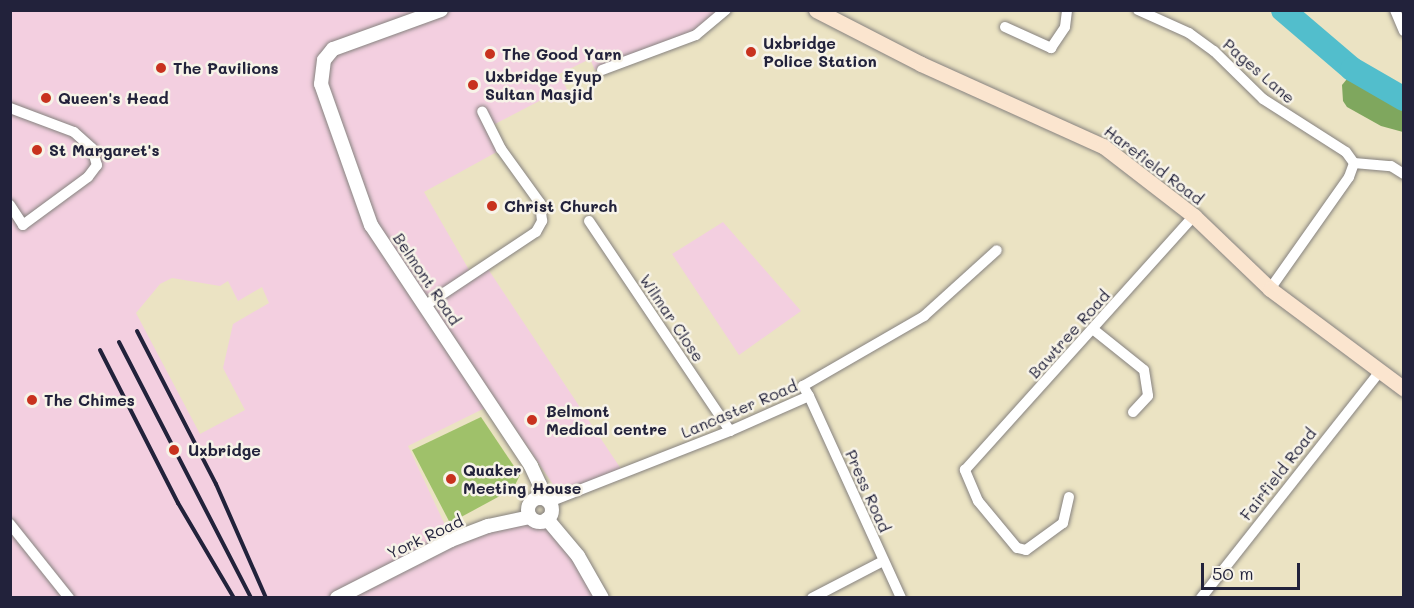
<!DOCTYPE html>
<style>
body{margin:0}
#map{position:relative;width:1414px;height:608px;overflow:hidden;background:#ebe3c3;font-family:Mali,sans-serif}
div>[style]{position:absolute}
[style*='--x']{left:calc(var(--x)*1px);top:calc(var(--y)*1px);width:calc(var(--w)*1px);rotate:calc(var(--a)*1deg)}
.built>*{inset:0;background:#f3cfe0}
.green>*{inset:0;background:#9fc16a}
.forest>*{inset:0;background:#7fa75e}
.river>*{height:24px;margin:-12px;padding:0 12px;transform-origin:12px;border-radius:12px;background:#52becc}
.roads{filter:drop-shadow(0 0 2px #86827f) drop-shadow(0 0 2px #86827f)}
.minor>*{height:10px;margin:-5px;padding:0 5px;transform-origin:5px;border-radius:5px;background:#fff}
.tertiary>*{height:14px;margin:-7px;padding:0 7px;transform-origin:7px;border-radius:7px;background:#fff}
.tertiary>.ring{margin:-7px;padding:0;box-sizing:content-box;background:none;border:14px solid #fff;border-radius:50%}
.secondary>*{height:15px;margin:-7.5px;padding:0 7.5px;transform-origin:7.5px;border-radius:7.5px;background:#fbe5cf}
.rail>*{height:4px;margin:-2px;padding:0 2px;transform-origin:2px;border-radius:2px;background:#22223b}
.dots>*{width:16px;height:16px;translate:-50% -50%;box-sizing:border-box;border:3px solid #f7f3e8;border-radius:50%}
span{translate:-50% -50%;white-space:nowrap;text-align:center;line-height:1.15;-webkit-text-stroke:5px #f7f3e8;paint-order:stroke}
.poi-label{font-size:16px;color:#22223b;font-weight:700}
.left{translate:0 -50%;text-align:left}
.street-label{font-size:16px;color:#22223b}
.frame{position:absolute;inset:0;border:12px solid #22223b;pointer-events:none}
.scale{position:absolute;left:1201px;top:563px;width:99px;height:27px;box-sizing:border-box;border:3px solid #22223b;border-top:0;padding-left:8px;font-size:18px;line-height:21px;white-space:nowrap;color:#22223b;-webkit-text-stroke:4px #f7f3e8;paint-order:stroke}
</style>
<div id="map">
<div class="built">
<i style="clip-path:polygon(evenodd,10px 11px,721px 11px,694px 33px,622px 63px,595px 70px,590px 59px,559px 74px,569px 93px,551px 103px,547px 97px,493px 125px,504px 148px,424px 192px,472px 275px,486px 266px,623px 472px,563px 499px,433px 308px,489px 406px,408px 446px,453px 542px,489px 528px,547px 520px,598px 597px,11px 597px,10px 11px,172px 278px,220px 286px,228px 281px,238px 301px,262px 287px,269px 303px,233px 324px,223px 368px,245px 410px,200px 434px,136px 313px,160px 284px,172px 278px)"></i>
<i style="clip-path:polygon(723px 222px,801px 311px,739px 355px,672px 254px)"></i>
</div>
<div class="green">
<i style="clip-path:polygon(481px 417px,520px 475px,513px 489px,450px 523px,412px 450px)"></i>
</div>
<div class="forest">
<i style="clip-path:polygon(1368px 75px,1382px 81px,1403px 103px,1403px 132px,1381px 126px,1347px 107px,1343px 101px,1342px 85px,1347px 79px)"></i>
</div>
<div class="river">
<i style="--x:1283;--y:10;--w:91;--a:40.5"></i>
<i style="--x:1352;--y:69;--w:60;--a:30"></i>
</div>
<div class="roads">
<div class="minor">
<i style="--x:1138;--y:10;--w:56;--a:24.3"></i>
<i style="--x:1189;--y:33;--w:31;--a:36"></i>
<i style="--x:1214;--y:51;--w:69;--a:44.4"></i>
<i style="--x:1263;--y:99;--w:98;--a:32.6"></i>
<i style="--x:1346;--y:152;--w:14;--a:54"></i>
<i style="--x:1395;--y:10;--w:23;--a:67"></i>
<i style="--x:1005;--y:27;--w:51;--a:24.5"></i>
<i style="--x:1051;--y:48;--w:25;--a:-56"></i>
<i style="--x:1065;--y:27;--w:17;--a:-83"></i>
<i style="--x:602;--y:70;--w:100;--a:-20.4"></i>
<i style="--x:696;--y:35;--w:39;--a:-40"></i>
<i style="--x:10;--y:108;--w:68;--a:20.6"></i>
<i style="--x:74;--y:132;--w:24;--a:42"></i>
<i style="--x:92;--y:148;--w:18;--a:74"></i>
<i style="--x:97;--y:165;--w:15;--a:127"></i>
<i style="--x:88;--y:177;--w:81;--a:143.6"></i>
<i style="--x:23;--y:225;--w:24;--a:-123"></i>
<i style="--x:1354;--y:163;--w:37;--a:5"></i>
<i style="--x:1391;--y:166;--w:15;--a:32"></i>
<i style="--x:589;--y:221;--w:253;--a:56.1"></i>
<i style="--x:1270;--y:289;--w:137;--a:-54.8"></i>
<i style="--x:1349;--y:177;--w:15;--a:-70"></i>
<i style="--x:426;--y:305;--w:132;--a:-33.6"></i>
<i style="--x:536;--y:232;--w:13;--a:-61"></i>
<i style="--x:542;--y:221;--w:18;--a:-96"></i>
<i style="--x:540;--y:203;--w:67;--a:-125.8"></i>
<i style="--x:501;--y:149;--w:42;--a:-116.6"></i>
<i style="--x:1094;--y:330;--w:64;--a:38.7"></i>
<i style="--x:1144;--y:370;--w:26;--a:81"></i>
<i style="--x:1148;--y:396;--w:22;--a:133"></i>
<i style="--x:809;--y:396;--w:222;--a:65.5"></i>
<i style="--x:1069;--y:497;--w:27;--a:103"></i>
<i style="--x:1063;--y:523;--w:46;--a:143.9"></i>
<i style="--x:1026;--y:550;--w:9;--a:-167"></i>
<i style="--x:1017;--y:548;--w:61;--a:-129.7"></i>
<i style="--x:978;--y:501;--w:34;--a:-113"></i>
<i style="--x:965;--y:470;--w:342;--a:-48"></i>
<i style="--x:549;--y:502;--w:194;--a:-21.4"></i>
<i style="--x:730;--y:431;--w:86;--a:-23.9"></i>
<i style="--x:809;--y:396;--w:12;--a:-121"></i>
<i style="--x:803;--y:386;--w:140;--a:-30"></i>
<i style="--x:924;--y:316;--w:98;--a:-42.1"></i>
<i style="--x:10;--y:524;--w:95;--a:51.4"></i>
<i style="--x:812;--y:598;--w:80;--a:-27.5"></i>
<i style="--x:1201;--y:598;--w:289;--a:-51.7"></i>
</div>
<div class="tertiary">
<i style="--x:441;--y:10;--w:115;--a:160.1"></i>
<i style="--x:333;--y:49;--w:14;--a:129"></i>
<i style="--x:324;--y:60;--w:24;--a:97"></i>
<i style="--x:321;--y:84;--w:150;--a:70.5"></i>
<i style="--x:371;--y:225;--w:289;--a:56.4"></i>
<i style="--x:531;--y:466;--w:21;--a:65"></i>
<i style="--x:540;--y:485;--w:13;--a:90"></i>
<i class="ring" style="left:528px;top:498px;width:10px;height:10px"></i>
<i style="--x:547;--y:519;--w:48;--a:50"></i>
<i style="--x:578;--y:556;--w:48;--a:60.3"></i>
<i style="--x:337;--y:598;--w:128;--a:-27"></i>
<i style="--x:451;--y:540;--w:40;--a:-21"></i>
<i style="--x:488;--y:526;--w:43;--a:-12.1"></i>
</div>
<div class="secondary">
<i style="--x:816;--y:10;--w:118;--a:27.2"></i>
<i style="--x:921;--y:64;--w:200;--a:24.3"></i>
<i style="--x:1103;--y:146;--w:115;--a:37.6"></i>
<i style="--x:1194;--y:216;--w:105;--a:43.8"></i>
<i style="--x:1270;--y:289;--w:167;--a:36.7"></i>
</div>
</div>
<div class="rail">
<i style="--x:137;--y:331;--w:172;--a:62.7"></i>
<i style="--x:216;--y:484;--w:124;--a:66.3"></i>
<i style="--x:119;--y:342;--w:288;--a:62.7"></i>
<i style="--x:100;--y:350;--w:172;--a:63"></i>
<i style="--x:178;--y:503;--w:110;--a:59.5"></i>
</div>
<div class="dots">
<i style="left:751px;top:52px;background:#c8321e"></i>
<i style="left:490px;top:54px;background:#c8321e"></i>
<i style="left:161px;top:68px;background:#c8321e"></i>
<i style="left:473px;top:85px;background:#c8321e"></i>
<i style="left:46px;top:98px;background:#c8321e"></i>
<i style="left:37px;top:150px;background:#c8321e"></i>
<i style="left:492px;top:206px;background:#c8321e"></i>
<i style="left:32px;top:400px;background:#c8321e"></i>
<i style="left:532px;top:420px;background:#c8321e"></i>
<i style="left:174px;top:450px;background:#c8321e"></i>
<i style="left:451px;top:479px;background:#c8321e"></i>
</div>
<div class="poi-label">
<span class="left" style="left:763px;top:52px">Uxbridge<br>Police Station</span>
<span class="left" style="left:502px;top:54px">The Good Yarn</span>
<span class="left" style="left:173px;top:68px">The Pavilions</span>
<span class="left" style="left:485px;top:85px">Uxbridge Eyup<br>Sultan Masjid</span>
<span class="left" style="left:58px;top:98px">Queen's Head</span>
<span class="left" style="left:49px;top:150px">St Margaret's</span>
<span class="left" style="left:504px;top:206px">Christ Church</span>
<span class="left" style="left:44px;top:400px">The Chimes</span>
<span class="left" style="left:546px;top:420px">Belmont<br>Medical centre</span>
<span class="left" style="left:188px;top:450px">Uxbridge</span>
<span class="left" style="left:463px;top:479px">Quaker<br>Meeting House</span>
</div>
<div class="street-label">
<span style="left:1259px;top:71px;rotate:41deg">Pages Lane</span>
<span style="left:1154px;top:165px;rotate:37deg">Harefield Road</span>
<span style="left:427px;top:279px;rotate:56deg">Belmont Road</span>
<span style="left:672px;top:318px;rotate:56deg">Wilmar Close</span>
<span style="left:1069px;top:334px;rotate:-48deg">Bawtree Road</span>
<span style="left:739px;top:409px;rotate:-23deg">Lancaster Road</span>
<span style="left:1278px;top:474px;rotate:-52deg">Fairfield Road</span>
<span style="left:868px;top:491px;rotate:66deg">Press Road</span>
<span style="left:425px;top:537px;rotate:-25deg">York Road</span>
</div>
<div class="frame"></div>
<div class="scale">50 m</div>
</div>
